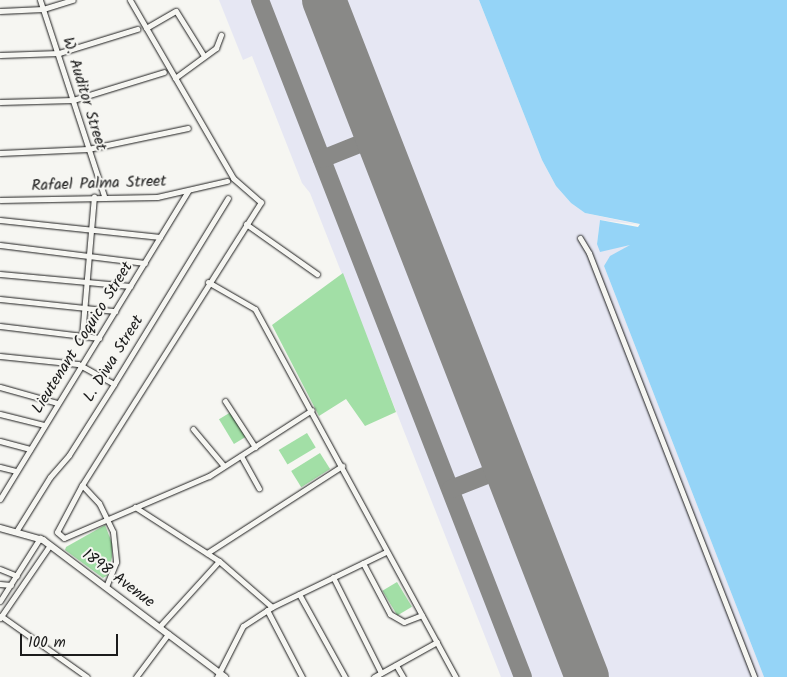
<!DOCTYPE html>
<style>
body{margin:0}
#map{position:relative;width:787px;height:677px;overflow:hidden;background:#f6f6f2;font-family:Kalam,sans-serif}
div>[style]{position:absolute}
[style*='--x']{left:calc(var(--x)*1px);top:calc(var(--y)*1px);width:calc(var(--w)*1px);rotate:calc(var(--a)*1deg)}
.built>*{inset:0;background:#e6e7f3}
.green>*{inset:0;background:#a2dfa6;transform-origin:0 0}
.water>*{inset:0;background:#95d4f7}
.taxiway>*{height:18px;margin:-9px;padding:0 9px;transform-origin:9px;border-radius:9px;background:#898987}
.runway>*{height:44px;margin:-22px;padding:0 22px;transform-origin:22px;border-radius:22px;background:#898987}
.roads{filter:drop-shadow(0 0 1px #1c1c1c) drop-shadow(0 0 1px #1c1c1c)}
.minor>*{height:5px;margin:-2.5px;padding:0 2.5px;transform-origin:2.5px;border-radius:2.5px;background:#f6f6f2}
.tertiary>*{height:6px;margin:-3px;padding:0 3px;transform-origin:3px;border-radius:3px;background:#f6f6f2}
span{translate:-50% -50%;white-space:nowrap;text-align:center;line-height:1.15;-webkit-text-stroke:4px #f6f6f2;paint-order:stroke}
.street-label{font-size:16px;color:#1c1c1c}
.scale{position:absolute;left:20px;top:634px;width:98px;height:22px;box-sizing:border-box;border:2px solid #1c1c1c;border-top:0;padding-left:6px;font-size:15px;line-height:18px;white-space:nowrap;color:#1c1c1c;-webkit-text-stroke:4px #f6f6f2;paint-order:stroke}
</style>
<div id="map">
<div class="built">
<i style="clip-path:polygon(219px 0,479px 0,542px 160px,556px 186px,571px 203px,585px 213px,641px 225px,600px 220px,597px 244px,630px 245px,604px 266px,764px 677px,501px 677px,310px 193px,302px 183px,252px 56px,243px 60px)"></i>
</div>
<div class="green">
<i style="clip-path:polygon(343px 273px,396px 412px,365px 426px,346px 399px,319px 416px,272px 325px)"></i>
<i style="left:231px;top:412px;width:29px;height:14px;rotate:59deg"></i>
<i style="left:307px;top:433px;width:17px;height:33px;rotate:59deg"></i>
<i style="left:320px;top:453px;width:19px;height:34px;rotate:58deg"></i>
<i style="clip-path:polygon(105px 525px,112px 543px,112px 557px,108px 575px,103px 578px,65px 550px,66px 547px)"></i>
<i style="left:397px;top:582px;width:29px;height:17px;rotate:59deg"></i>
</div>
<div class="water">
<i style="clip-path:polygon(479px 0,787px 0,787px 677px,764px 677px,604px 266px,610px 256px,630px 245px,600px 252px,597px 244px,600px 220px,638px 227px,640px 224px,585px 213px,571px 203px,556px 186px,542px 160px)"></i>
</div>
<div class="taxiway">
<i style="--x:260;--y:0;--w:726;--a:68.77"></i>
<i style="--x:322;--y:159;--w:59;--a:-21.8"></i>
<i style="--x:451;--y:489;--w:58;--a:-21.3"></i>
</div>
<div class="runway">
<i style="--x:324;--y:0;--w:726;--a:68.77"></i>
</div>
<div class="roads">
<div class="minor">
<i style="--x:40;--y:0;--w:206;--a:71.9"></i>
<i style="--x:130;--y:0;--w:206;--a:59.9"></i>
<i style="--x:233;--y:178;--w:37;--a:41"></i>
<i style="--x:261;--y:202;--w:335;--a:122.3"></i>
<i style="--x:82;--y:485;--w:53;--a:118"></i>
<i style="--x:57;--y:532;--w:9;--a:41"></i>
<i style="--x:64;--y:538;--w:158;--a:-23.2"></i>
<i style="--x:209;--y:476;--w:122;--a:-32.7"></i>
<i style="--x:0;--y:11;--w:43;--a:-2.7"></i>
<i style="--x:43;--y:9;--w:31;--a:-17"></i>
<i style="--x:146;--y:28;--w:34;--a:-30"></i>
<i style="--x:176;--y:11;--w:53;--a:58.1"></i>
<i style="--x:0;--y:55;--w:59;--a:-1.9"></i>
<i style="--x:59;--y:53;--w:82;--a:-17.1"></i>
<i style="--x:175;--y:78;--w:51;--a:-36.2"></i>
<i style="--x:216;--y:48;--w:14;--a:-69"></i>
<i style="--x:0;--y:102;--w:73;--a:-1.6"></i>
<i style="--x:73;--y:100;--w:95;--a:-17.1"></i>
<i style="--x:0;--y:153;--w:88;--a:-2.6"></i>
<i style="--x:88;--y:149;--w:102;--a:-11.9"></i>
<i style="--x:0;--y:200;--w:157;--a:-1.1"></i>
<i style="--x:157;--y:197;--w:72;--a:-12.9"></i>
<i style="--x:0;--y:220;--w:161;--a:6.1"></i>
<i style="--x:246;--y:224;--w:87;--a:35.2"></i>
<i style="--x:580;--y:238;--w:17;--a:59"></i>
<i style="--x:589;--y:253;--w:455;--a:68.7"></i>
<i style="--x:0;--y:245;--w:146;--a:7.1"></i>
<i style="--x:0;--y:274;--w:131;--a:5.3"></i>
<i style="--x:208;--y:282;--w:54;--a:29.9"></i>
<i style="--x:255;--y:309;--w:419;--a:61.4"></i>
<i style="--x:0;--y:299;--w:116;--a:6"></i>
<i style="--x:0;--y:326;--w:100;--a:6.9"></i>
<i style="--x:82;--y:336;--w:140;--a:-85.1"></i>
<i style="--x:0;--y:356;--w:78;--a:5.9"></i>
<i style="--x:78;--y:364;--w:41;--a:29.1"></i>
<i style="--x:0;--y:387;--w:59;--a:15.7"></i>
<i style="--x:225;--y:401;--w:55;--a:56.9"></i>
<i style="--x:0;--y:414;--w:45;--a:14"></i>
<i style="--x:193;--y:429;--w:48;--a:50"></i>
<i style="--x:0;--y:441;--w:31;--a:15"></i>
<i style="--x:241;--y:456;--w:37;--a:61"></i>
<i style="--x:0;--y:467;--w:16;--a:14"></i>
<i style="--x:82;--y:485;--w:25;--a:47"></i>
<i style="--x:99;--y:503;--w:32;--a:64"></i>
<i style="--x:113;--y:532;--w:30;--a:84"></i>
<i style="--x:116;--y:562;--w:27;--a:112"></i>
<i style="--x:0;--y:499;--w:361;--a:-58.6"></i>
<i style="--x:135;--y:507;--w:100;--a:32.7"></i>
<i style="--x:219;--y:561;--w:70;--a:41"></i>
<i style="--x:17;--y:530;--w:62;--a:-58.1"></i>
<i style="--x:50;--y:477;--w:29;--a:-49"></i>
<i style="--x:69;--y:455;--w:84;--a:-57.6"></i>
<i style="--x:114;--y:384;--w:218;--a:-58.5"></i>
<i style="--x:207;--y:553;--w:161;--a:-32.8"></i>
<i style="--x:363;--y:563;--w:58;--a:62.1"></i>
<i style="--x:390;--y:614;--w:16;--a:30"></i>
<i style="--x:404;--y:622;--w:19;--a:-21"></i>
<i style="--x:0;--y:569;--w:18;--a:22"></i>
<i style="--x:333;--y:577;--w:107;--a:63.4"></i>
<i style="--x:0;--y:584;--w:11;--a:5"></i>
<i style="--x:299;--y:594;--w:95;--a:61"></i>
<i style="--x:0;--y:601;--w:75;--a:-57.6"></i>
<i style="--x:267;--y:610;--w:76;--a:62.4"></i>
<i style="--x:1;--y:616;--w:105;--a:35.3"></i>
<i style="--x:0;--y:618;--w:88;--a:-55.6"></i>
<i style="--x:159;--y:627;--w:89;--a:-47.7"></i>
<i style="--x:396;--y:665;--w:14;--a:60"></i>
<i style="--x:136;--y:677;--w:54;--a:-53.3"></i>
<i style="--x:217;--y:677;--w:57;--a:-63"></i>
<i style="--x:243;--y:626;--w:35;--a:-33"></i>
<i style="--x:272;--y:607;--w:127;--a:-25.8"></i>
<i style="--x:374;--y:677;--w:72;--a:-29.1"></i>
</div>
<div class="tertiary">
<i style="--x:0;--y:528;--w:45;--a:15.6"></i>
<i style="--x:43;--y:540;--w:228;--a:37"></i>
</div>
</div>
<div class="street-label">
<span style="left:84px;top:94px;rotate:73deg">W. Auditor Street</span>
<span style="left:99px;top:184px;rotate:-2deg">Rafael Palma Street</span>
<span style="left:83px;top:338px;rotate:-58deg">Lieutenant Coquico Street</span>
<span style="left:114px;top:359px;rotate:-58deg">L. Diwa Street</span>
<span style="left:118px;top:579px;rotate:37deg">1898 Avenue</span>
</div>
<div class="scale">100 m</div>
</div>
